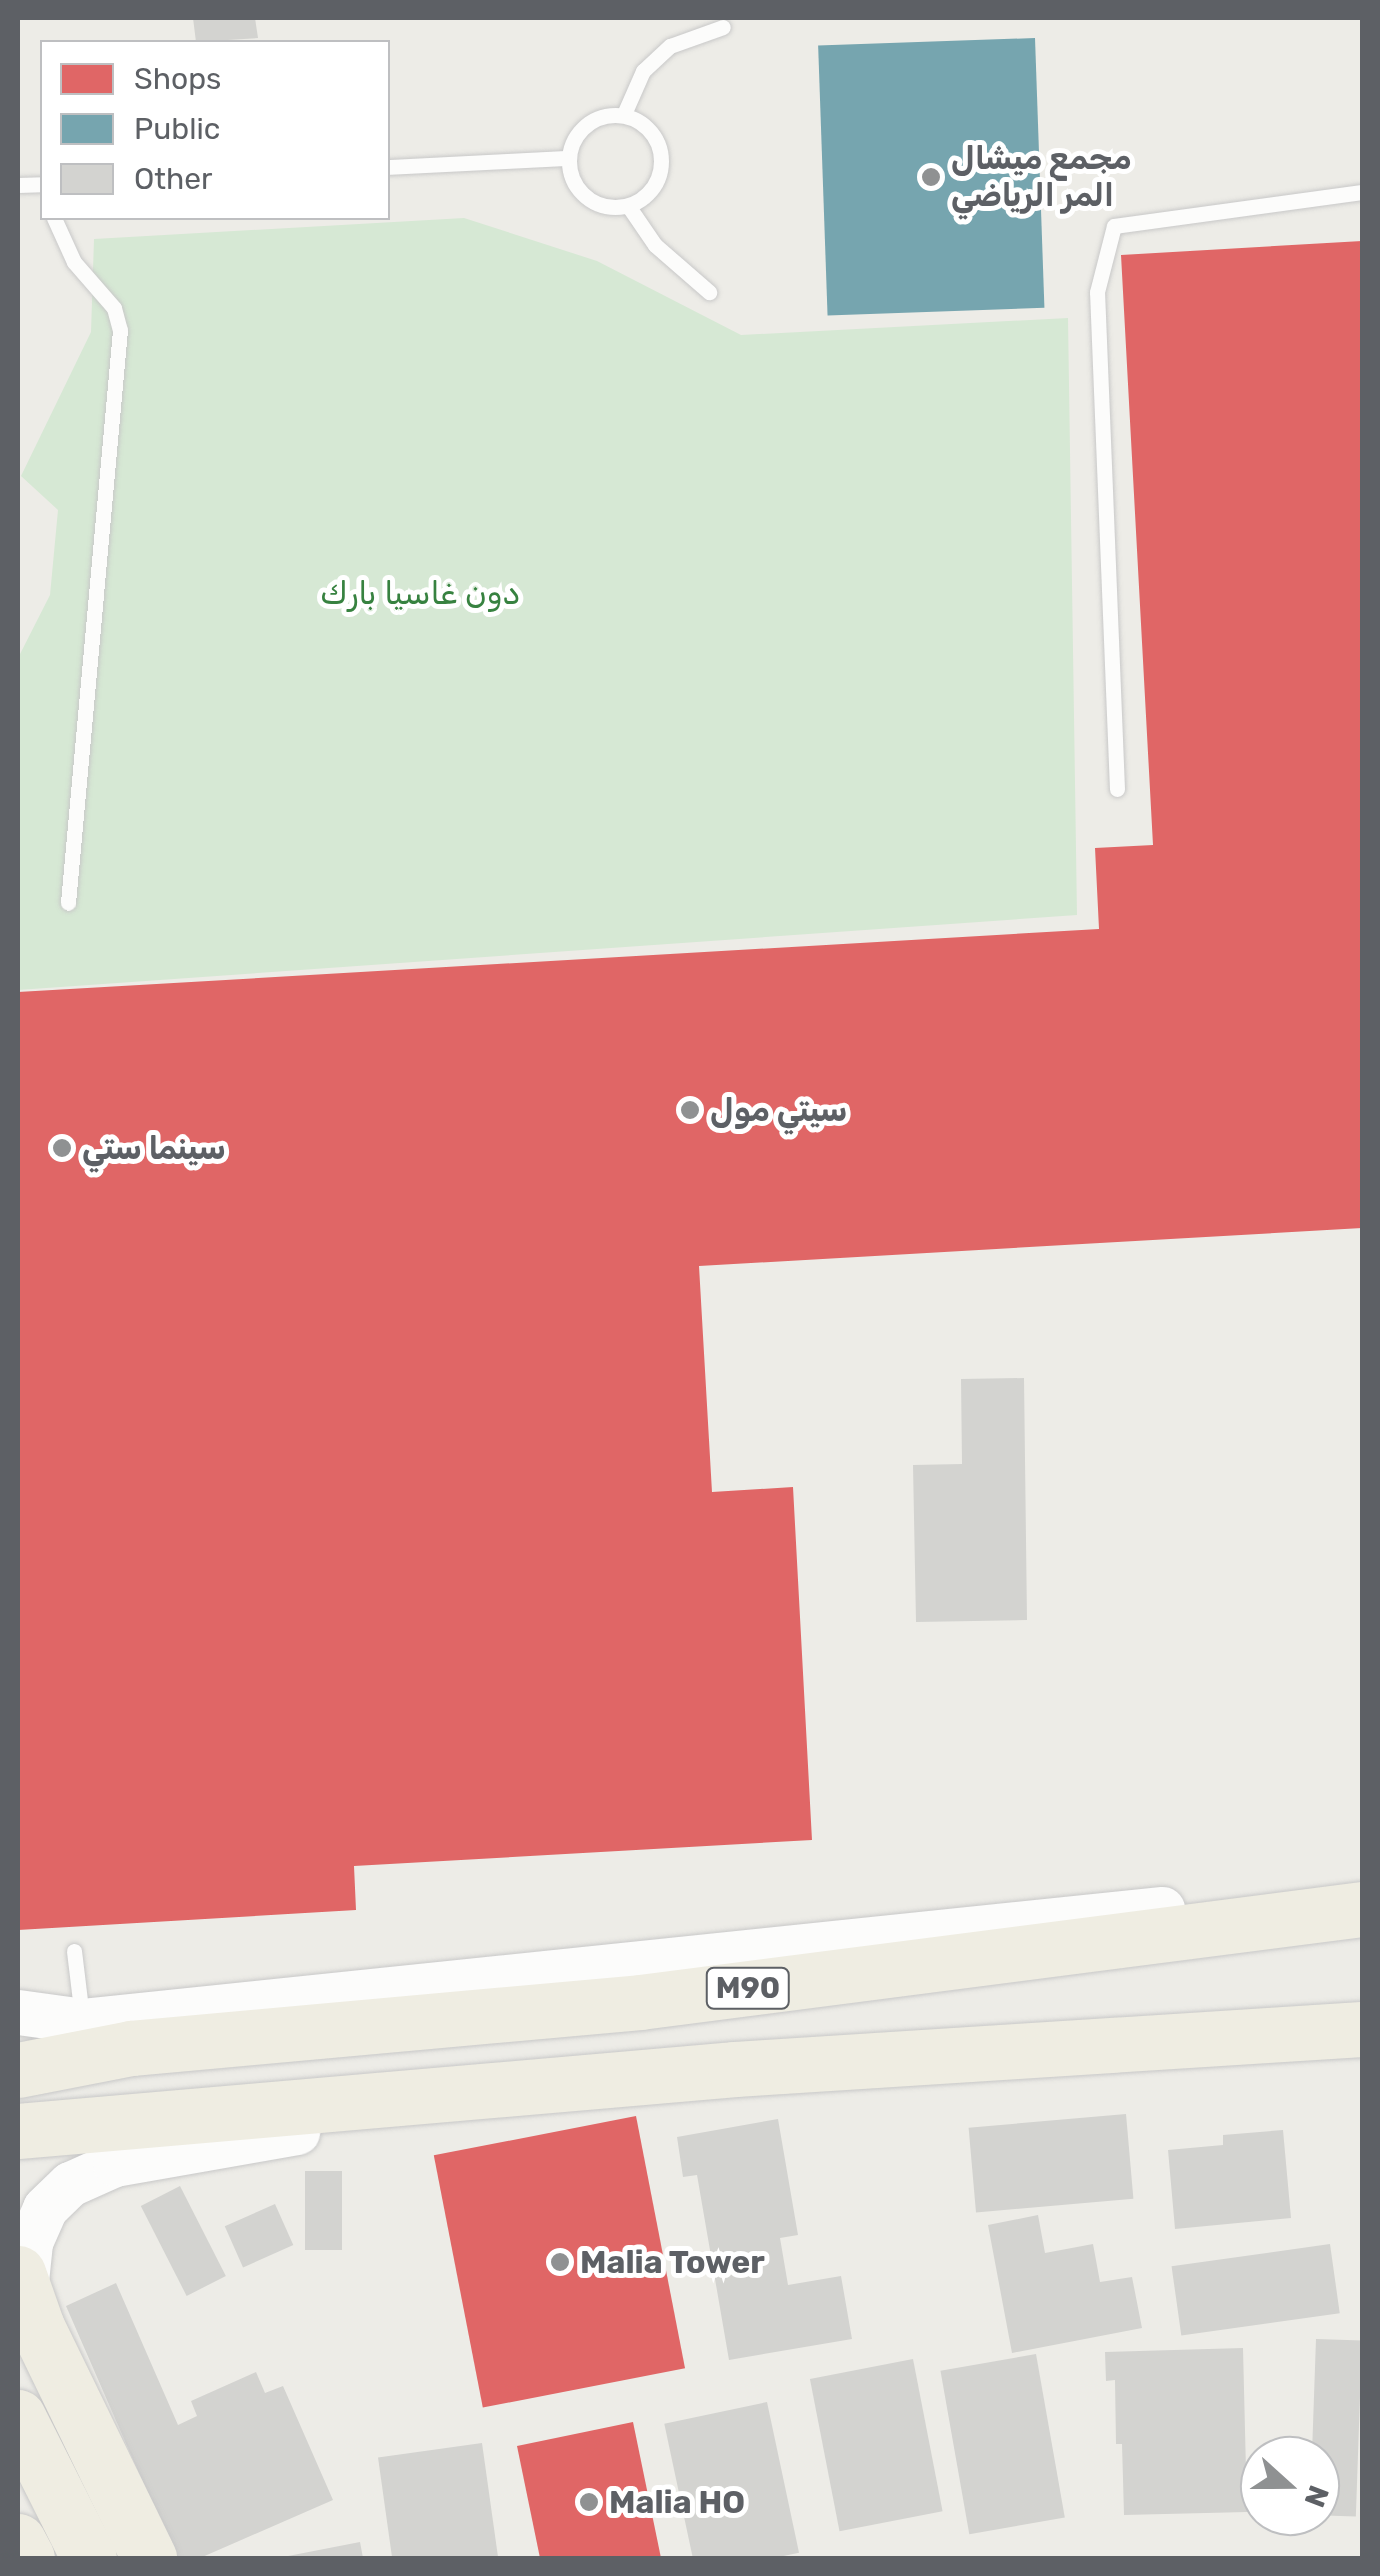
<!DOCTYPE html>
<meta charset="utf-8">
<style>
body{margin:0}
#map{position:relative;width:1380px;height:2576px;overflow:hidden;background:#edece7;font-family:Rubik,"Noto Sans Arabic",sans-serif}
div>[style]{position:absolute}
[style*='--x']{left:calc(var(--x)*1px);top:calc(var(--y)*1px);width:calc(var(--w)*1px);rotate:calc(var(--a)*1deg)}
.green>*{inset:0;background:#d6e8d4}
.shops>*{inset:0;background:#e06666;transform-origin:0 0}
.public>*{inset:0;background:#76a5af;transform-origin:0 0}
.building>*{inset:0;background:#d3d3d0;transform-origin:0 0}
.roads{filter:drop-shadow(0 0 2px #c8c8c8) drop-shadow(0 0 2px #c8c8c8)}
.lane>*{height:15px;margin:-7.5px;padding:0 7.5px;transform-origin:7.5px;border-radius:7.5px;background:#fcfcfb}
.lane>.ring{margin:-7.5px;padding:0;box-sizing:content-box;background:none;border:15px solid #fcfcfb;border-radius:50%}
.secondary>*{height:45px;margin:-22.5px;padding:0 22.5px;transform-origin:22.5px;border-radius:22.5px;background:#fcfcfb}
.highway>*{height:55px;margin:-27.5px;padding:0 27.5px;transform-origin:27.5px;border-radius:27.5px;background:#efede2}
.dots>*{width:28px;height:28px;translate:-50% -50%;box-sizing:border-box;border:5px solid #fff;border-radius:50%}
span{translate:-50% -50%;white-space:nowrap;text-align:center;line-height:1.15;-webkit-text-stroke:10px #fff;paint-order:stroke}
.shield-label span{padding:2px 8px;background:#fff;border:2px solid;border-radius:8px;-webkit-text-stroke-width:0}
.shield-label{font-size:30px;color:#5d6065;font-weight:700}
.poi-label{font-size:32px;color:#5d6065;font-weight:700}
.left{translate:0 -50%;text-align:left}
.park-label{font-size:32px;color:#378240}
.frame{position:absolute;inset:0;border:20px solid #5d6065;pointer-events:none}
.legend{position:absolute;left:40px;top:40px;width:350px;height:180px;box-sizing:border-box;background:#fff;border:2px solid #bebfc1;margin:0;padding:12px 18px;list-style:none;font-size:30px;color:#5d6065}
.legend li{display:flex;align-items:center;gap:20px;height:50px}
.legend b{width:50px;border:2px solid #bebfc1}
.north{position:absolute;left:1240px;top:2436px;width:100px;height:100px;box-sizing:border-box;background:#fff;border:2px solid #bebfc1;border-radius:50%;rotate:111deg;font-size:28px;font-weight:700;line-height:40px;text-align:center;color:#5d6065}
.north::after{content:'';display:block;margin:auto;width:35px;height:45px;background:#8f9192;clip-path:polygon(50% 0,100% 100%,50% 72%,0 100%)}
</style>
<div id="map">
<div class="green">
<i style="clip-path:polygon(464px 218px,597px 261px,741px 335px,1068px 318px,1077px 915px,18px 990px,18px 658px,50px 595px,58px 510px,21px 476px,91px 332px,94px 239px)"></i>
</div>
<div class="shops">
<i style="clip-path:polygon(1362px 241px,1362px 1228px,699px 1266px,712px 1492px,793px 1487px,812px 1840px,354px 1866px,356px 1910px,18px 1930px,18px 992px,1099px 929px,1095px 848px,1153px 845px,1121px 255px)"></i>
<i style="left:636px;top:2116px;width:257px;height:206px;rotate:79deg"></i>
<i style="clip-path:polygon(633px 2422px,661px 2558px,540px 2558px,517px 2446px)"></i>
</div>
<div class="public">
<i style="left:1035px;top:38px;width:270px;height:217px;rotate:88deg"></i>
</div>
<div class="building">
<i style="clip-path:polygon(193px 18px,255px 18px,258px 38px,196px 42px)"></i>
<i style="clip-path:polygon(1024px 1378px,1027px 1620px,916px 1622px,913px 1465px,962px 1464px,961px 1379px)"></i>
<i style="left:1126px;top:2114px;width:85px;height:158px;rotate:85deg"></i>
<i style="clip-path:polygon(778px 2119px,798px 2235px,780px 2238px,788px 2285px,841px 2276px,852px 2339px,729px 2360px,697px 2175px,683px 2177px,677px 2137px)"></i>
<i style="clip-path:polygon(1283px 2130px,1291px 2218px,1175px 2229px,1168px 2150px,1223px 2145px,1223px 2135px)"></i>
<i style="left:305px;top:2171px;width:37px;height:79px"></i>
<i style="left:180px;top:2186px;width:101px;height:44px;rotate:63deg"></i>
<i style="left:275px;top:2204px;width:45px;height:55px;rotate:66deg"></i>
<i style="clip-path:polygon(1038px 2215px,1045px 2253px,1093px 2244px,1100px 2282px,1132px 2277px,1142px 2328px,1012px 2353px,988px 2225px)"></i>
<i style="left:1330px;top:2244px;width:70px;height:160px;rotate:82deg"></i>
<i style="clip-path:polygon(116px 2283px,178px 2425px,197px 2416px,191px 2401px,256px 2372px,265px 2393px,283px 2386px,333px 2500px,200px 2558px,176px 2558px,66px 2306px)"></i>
<i style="left:1316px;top:2339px;width:46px;height:176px;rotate:2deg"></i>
<i style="clip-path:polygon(1243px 2348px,1247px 2512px,1124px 2515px,1122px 2444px,1116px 2444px,1115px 2380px,1106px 2381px,1105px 2352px)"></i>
<i style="left:1036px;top:2354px;width:166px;height:97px;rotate:80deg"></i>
<i style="left:913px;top:2359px;width:155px;height:105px;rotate:79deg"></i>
<i style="left:767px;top:2402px;width:154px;height:105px;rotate:78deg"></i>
<i style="left:482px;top:2443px;width:116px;height:105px;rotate:82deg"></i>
<i style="clip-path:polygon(360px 2542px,363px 2558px,283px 2558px,283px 2557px)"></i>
</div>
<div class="roads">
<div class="lane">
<i style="--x:624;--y:114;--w:47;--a:-66.2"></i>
<i style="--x:643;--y:71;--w:37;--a:-43"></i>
<i style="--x:670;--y:46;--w:56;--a:-19.7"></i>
<i class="ring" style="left:569px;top:115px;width:77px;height:77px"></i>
<i style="--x:388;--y:167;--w:180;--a:-2.9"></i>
<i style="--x:18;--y:185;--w:24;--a:-2"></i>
<i style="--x:629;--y:207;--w:46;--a:55.6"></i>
<i style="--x:655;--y:245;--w:72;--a:41"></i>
<i style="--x:54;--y:218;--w:48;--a:65.6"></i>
<i style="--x:74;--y:262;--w:61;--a:49"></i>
<i style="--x:114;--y:308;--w:23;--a:75"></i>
<i style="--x:120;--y:330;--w:575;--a:95.19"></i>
<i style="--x:1117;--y:789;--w:497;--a:-92.3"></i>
<i style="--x:1097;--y:292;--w:68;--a:-75.6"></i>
<i style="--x:1114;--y:226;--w:250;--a:-7.8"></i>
<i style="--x:74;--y:1951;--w:66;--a:83.1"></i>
</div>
<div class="secondary">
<i style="--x:18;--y:2012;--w:66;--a:7.9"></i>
<i style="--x:83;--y:2021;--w:1085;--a:-5.93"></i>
<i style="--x:33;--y:2310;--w:30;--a:-104"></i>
<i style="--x:26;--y:2281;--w:39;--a:-84"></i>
<i style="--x:30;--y:2242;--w:37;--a:-66"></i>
<i style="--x:45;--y:2208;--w:35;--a:-44"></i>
<i style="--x:70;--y:2184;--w:49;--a:-24"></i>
<i style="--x:115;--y:2164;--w:185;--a:-10"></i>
</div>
<div class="highway">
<i style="--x:18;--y:2070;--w:115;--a:-11"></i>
<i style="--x:131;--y:2048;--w:511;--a:-5.16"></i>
<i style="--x:640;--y:2002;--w:728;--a:-7.34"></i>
<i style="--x:18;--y:2131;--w:720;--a:-4.94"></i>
<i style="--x:735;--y:2069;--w:628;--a:-3.65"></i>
<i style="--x:18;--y:2273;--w:57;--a:70.6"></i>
<i style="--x:37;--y:2327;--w:257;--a:64.1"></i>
<i style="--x:18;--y:2417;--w:158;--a:63.3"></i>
<i style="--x:18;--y:2541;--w:19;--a:62"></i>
</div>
</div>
<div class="dots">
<i style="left:931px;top:177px;background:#8f9192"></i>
<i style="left:690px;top:1110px;background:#8f9192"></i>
<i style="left:62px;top:1148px;background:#8f9192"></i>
<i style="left:560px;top:2262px;background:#8f9192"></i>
<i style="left:589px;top:2502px;background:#8f9192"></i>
</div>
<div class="shield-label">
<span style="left:748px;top:1988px">M90</span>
</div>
<div class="poi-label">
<span class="left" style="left:951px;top:177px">مجمع ميشال<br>المر الرياضي</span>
<span class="left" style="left:710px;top:1110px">سيتي مول</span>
<span class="left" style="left:82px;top:1148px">سينما ستي</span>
<span class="left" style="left:580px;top:2262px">Malia Tower</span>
<span class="left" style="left:609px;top:2502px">Malia HO</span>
</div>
<div class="park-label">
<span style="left:420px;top:593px">دون غاسيا بارك</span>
</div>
<div class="frame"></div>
<ul class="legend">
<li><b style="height:28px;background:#e06666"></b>Shops</li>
<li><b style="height:28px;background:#76a5af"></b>Public</li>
<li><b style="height:28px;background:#d3d3d0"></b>Other</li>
</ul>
<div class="north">N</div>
</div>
